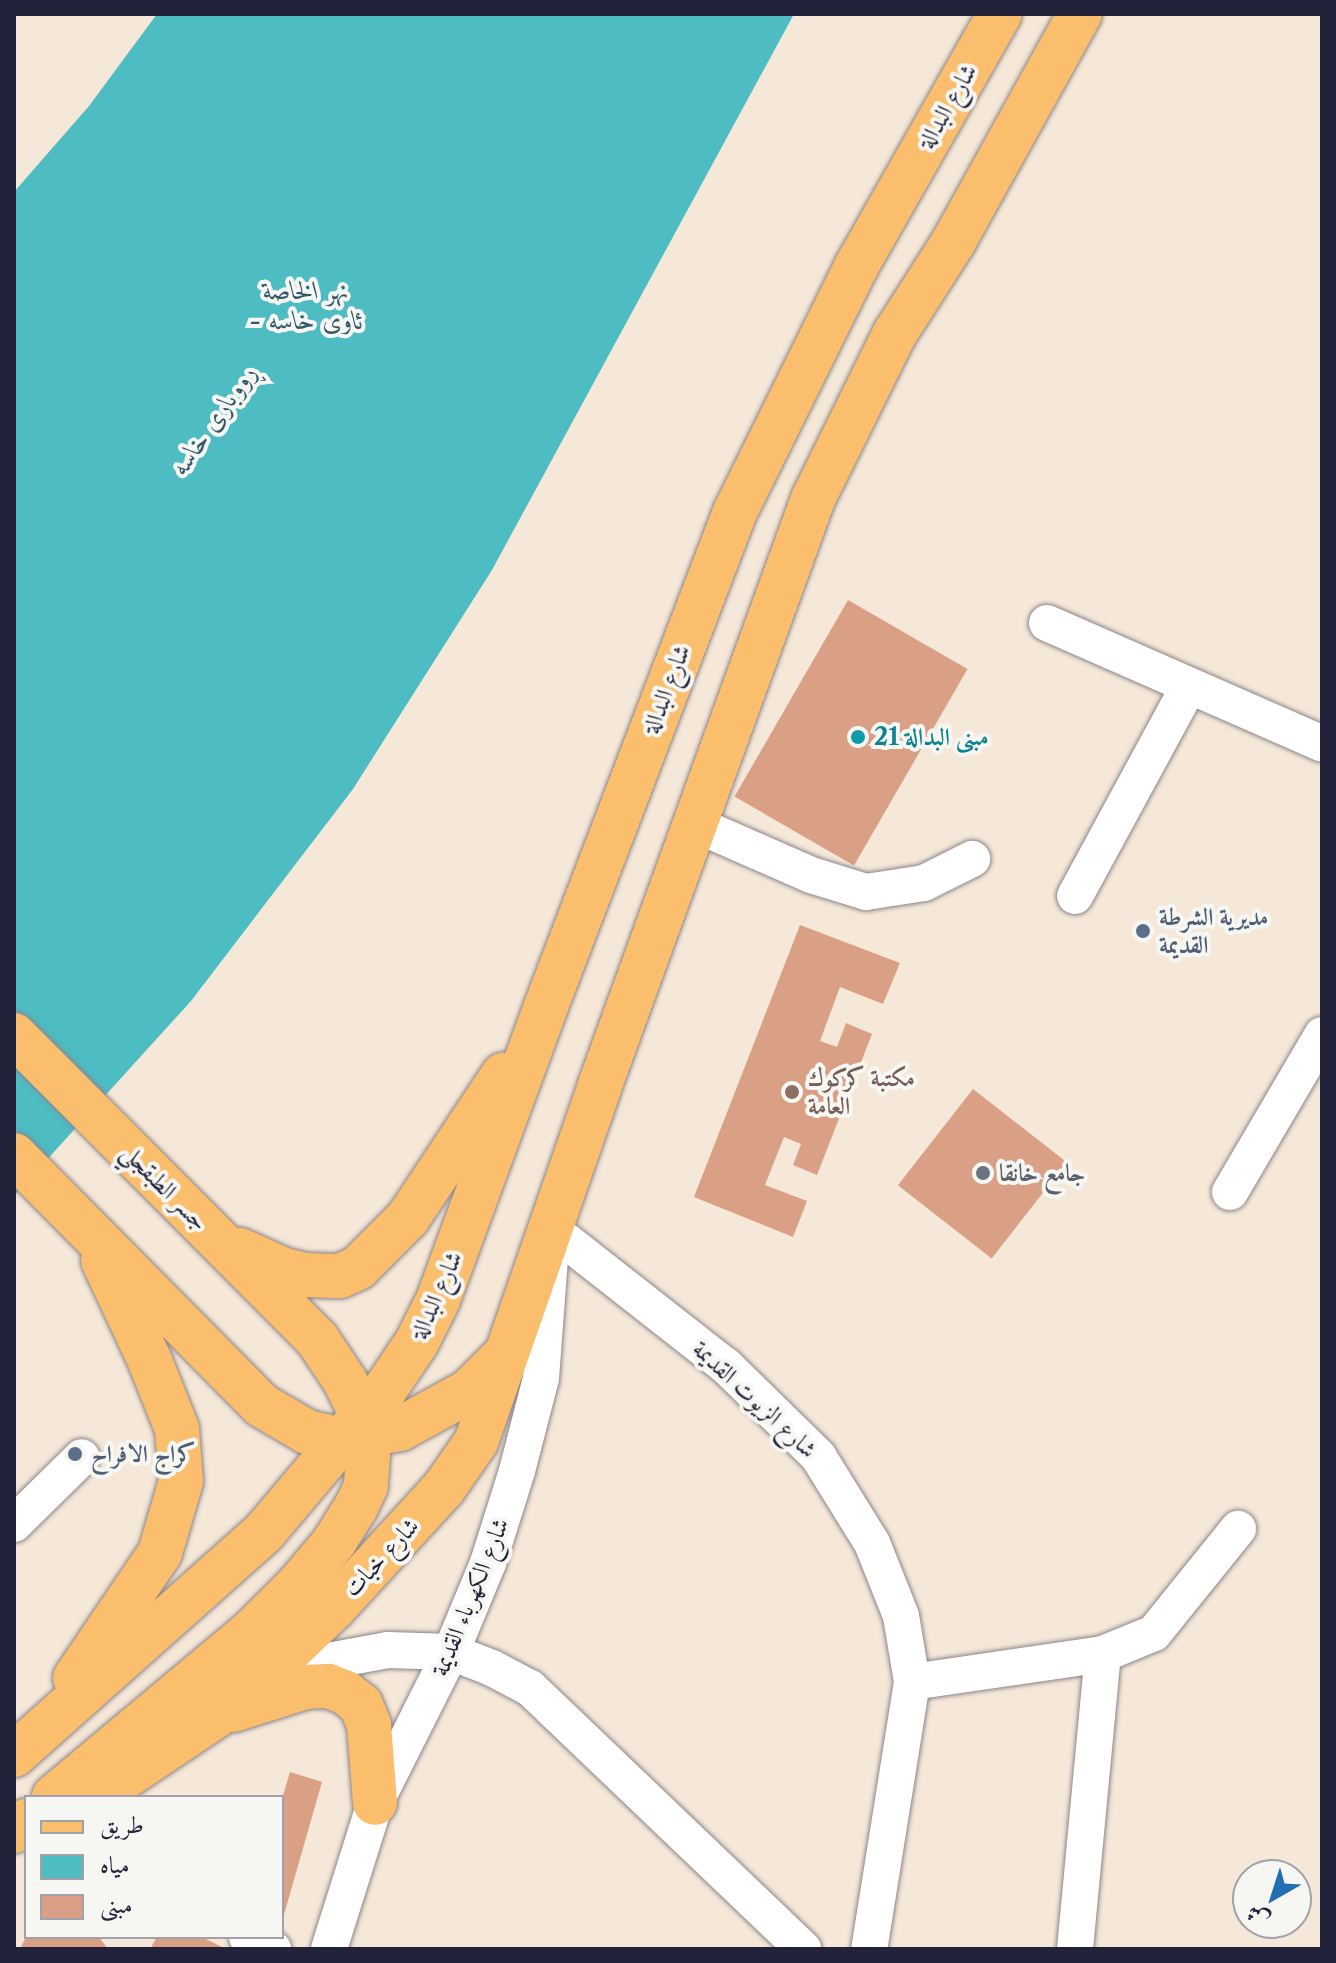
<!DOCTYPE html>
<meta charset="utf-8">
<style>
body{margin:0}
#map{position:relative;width:1336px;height:1963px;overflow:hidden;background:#f5e8d8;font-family:"Libre Caslon Text",Amiri,serif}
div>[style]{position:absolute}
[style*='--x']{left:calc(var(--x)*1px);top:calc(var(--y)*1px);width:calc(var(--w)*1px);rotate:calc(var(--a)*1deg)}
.water>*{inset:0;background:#4dbcc3}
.building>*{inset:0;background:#d9a086;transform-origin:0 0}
.roads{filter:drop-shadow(0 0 2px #8c858a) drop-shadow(0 0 2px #8c858a)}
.minor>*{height:36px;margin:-18px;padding:0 18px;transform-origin:18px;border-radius:18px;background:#fff}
.major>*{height:44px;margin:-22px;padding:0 22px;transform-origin:22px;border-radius:22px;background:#fabe6d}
.dots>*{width:22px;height:22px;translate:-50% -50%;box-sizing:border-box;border:4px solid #f6f6f2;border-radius:50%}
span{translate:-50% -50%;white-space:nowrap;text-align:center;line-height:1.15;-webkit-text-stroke:8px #f6f6f2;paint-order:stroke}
.street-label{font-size:24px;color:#22223b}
.culture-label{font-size:24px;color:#0d838f;font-weight:700}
.left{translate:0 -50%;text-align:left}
.service-label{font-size:24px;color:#4e5e75;font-weight:700}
.education-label{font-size:24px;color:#785e54;font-weight:700}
.worship-label{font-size:24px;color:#5b616d;font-weight:700}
.water-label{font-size:26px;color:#31586b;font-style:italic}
.frame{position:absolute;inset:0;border:16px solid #22223b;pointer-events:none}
.legend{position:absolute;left:24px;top:1795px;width:260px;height:144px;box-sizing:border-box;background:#f6f6f2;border:2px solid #a1a1a9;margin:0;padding:10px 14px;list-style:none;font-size:24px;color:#22223b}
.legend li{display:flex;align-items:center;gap:16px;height:40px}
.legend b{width:40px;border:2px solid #a1a1a9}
.north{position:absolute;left:1232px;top:1859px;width:80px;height:80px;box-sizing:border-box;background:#f6f6f2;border:2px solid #a1a1a9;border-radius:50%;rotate:219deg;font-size:22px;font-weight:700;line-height:32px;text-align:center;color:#22223b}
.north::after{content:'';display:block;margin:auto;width:28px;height:36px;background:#1f6fb2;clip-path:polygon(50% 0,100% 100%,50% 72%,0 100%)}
</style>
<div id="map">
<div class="water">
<i style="clip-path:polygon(157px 14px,794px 14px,492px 570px,353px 789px,191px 1001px,14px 1196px,14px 192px,89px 106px)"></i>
</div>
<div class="building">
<i style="left:848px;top:600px;width:138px;height:227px;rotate:30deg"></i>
<i style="clip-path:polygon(800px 925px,900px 963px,883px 1004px,840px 987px,820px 1041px,837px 1047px,846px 1023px,872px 1034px,817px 1175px,793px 1165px,801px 1144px,784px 1137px,765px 1185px,807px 1201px,793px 1237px,694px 1197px)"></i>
<i style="left:973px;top:1089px;width:119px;height:122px;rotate:38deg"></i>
<i style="clip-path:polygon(290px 1772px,322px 1782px,283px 1918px,282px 1799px)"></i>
<i style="clip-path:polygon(26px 1937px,99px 1937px,108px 1949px,20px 1949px)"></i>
<i style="clip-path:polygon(157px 1937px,202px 1937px,226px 1949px,150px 1949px)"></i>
</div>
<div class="roads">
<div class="minor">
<i style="--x:1047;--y:623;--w:300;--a:23.7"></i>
<i style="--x:697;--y:825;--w:124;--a:23.7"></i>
<i style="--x:811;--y:875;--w:58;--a:17.2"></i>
<i style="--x:866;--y:892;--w:59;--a:-8.8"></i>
<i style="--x:924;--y:883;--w:54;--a:-26.6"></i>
<i style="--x:1075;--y:896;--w:239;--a:-61.5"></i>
<i style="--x:1230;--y:1192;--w:182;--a:-59.6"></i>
<i style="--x:551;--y:1229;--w:222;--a:38.1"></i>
<i style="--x:726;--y:1366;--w:129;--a:44.4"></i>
<i style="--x:818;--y:1456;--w:102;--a:58.2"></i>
<i style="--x:872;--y:1543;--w:79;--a:68.3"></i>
<i style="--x:901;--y:1616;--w:67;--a:80.5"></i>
<i style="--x:912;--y:1682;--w:270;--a:99.1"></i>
<i style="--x:14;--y:1524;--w:95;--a:-44.6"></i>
<i style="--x:912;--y:1682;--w:193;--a:-8.3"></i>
<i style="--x:1103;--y:1654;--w:55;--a:-22.4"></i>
<i style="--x:1154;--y:1633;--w:134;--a:-51.1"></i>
<i style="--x:272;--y:1685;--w:56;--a:-24.3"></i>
<i style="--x:323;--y:1662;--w:66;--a:-10.5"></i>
<i style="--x:388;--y:1650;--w:63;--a:1.8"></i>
<i style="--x:451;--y:1652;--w:44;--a:21.3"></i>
<i style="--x:492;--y:1668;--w:43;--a:27.8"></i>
<i style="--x:530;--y:1688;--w:378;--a:43.7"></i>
<i style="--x:247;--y:1937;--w:29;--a:25"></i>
<i style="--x:329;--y:1949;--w:153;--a:-72.5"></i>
<i style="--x:375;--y:1803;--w:169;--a:-63.3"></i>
<i style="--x:451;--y:1652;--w:96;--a:-67.4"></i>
<i style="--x:488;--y:1563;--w:96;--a:-72.5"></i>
<i style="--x:517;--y:1471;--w:96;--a:-75.5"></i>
<i style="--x:541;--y:1378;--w:120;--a:-85.7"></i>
<i style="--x:1075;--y:1949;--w:296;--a:-84.6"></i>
</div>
<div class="major">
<i style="--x:14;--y:1035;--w:429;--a:45.1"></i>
<i style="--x:317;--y:1339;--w:50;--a:56.3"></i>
<i style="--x:345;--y:1381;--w:39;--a:64"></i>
<i style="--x:362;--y:1416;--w:39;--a:81"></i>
<i style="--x:368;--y:1455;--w:31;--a:94"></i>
<i style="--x:366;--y:1486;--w:23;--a:115"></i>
<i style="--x:356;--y:1507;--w:40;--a:122"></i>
<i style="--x:335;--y:1541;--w:56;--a:129.9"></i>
<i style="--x:299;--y:1584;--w:68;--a:135"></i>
<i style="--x:251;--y:1632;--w:257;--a:140.1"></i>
<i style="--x:14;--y:1155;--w:351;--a:45.3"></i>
<i style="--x:261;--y:1405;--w:53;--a:30.4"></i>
<i style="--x:307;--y:1432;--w:35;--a:13"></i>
<i style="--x:341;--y:1440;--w:60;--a:-10.6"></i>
<i style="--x:400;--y:1429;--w:79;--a:-28.8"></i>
<i style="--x:469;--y:1391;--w:48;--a:-45"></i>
<i style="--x:240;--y:1250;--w:48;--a:24.4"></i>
<i style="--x:284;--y:1270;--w:23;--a:13"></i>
<i style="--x:306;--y:1275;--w:34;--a:2"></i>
<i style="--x:340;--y:1276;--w:20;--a:-24"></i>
<i style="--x:358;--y:1268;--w:71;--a:-45"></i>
<i style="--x:408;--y:1218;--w:172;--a:-56.4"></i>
<i style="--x:75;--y:1678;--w:151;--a:-55.8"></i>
<i style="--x:160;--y:1553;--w:75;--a:-73.7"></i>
<i style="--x:181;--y:1481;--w:52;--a:-94.4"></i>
<i style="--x:177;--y:1429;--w:73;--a:-111.7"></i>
<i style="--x:150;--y:1361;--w:111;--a:-115"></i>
<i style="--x:233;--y:1710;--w:77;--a:-17.5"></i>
<i style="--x:306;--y:1687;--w:22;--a:-3"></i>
<i style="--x:328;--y:1686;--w:19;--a:21"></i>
<i style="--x:346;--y:1693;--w:19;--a:39"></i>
<i style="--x:361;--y:1705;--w:22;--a:68"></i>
<i style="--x:369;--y:1725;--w:78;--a:85.6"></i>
<i style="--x:14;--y:1755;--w:336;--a:-41.7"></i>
<i style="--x:265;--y:1531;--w:187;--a:-49.8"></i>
<i style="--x:386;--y:1388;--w:55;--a:-56"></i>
<i style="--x:417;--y:1342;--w:47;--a:-63.4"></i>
<i style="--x:438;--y:1300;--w:310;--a:-69.8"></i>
<i style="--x:545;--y:1009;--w:532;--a:-69.08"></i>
<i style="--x:735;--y:512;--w:273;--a:-63.7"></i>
<i style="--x:856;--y:267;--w:291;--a:-60.4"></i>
<i style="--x:95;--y:1797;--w:146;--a:-33.8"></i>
<i style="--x:216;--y:1716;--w:74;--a:-41.2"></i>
<i style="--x:272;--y:1667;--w:86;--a:-43.6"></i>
<i style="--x:334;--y:1608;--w:163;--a:-47.5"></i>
<i style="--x:444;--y:1488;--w:56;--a:-55.2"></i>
<i style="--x:476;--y:1442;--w:375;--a:-70.8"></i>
<i style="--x:599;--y:1088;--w:627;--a:-70.03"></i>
<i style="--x:813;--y:499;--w:183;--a:-63.7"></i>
<i style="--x:894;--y:335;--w:112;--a:-57.4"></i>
<i style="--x:954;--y:241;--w:260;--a:-61"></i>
<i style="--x:14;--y:1831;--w:16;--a:-40"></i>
</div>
</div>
<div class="dots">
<i style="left:858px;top:737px;background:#0f9aa8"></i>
<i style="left:1143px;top:931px;background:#5c6f8a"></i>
<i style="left:792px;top:1092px;background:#8d6e63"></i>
<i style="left:983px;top:1173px;background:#6b7280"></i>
<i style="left:75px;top:1454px;background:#5c6f8a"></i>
</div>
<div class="street-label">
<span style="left:947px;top:106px;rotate:-60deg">شارع البدالة</span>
<span style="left:666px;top:689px;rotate:-69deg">شارع البدالة</span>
<span style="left:165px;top:1187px;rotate:45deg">جسر الطبقجلي</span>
<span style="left:436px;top:1295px;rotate:-66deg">شارع البدالة</span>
<span style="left:755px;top:1399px;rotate:43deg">شارع الزيوت القديمة</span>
<span style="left:381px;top:1557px;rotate:-47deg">شارع خبات</span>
<span style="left:470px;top:1597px;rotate:-68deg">شارع الكهرباء القديمة</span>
</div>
<div class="culture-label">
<span class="left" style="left:874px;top:737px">مبنى البدالة 21</span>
</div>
<div class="service-label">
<span class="left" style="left:1159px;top:931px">مديرية الشرطة<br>القديمة</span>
<span class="left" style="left:91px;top:1454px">كراج الافراح</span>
</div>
<div class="education-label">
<span class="left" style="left:808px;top:1092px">مكتبة كركوك<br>العامة</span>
</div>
<div class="worship-label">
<span class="left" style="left:999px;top:1173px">جامع خانقا</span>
</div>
<div class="water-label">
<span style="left:306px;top:306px">نهر الخاصة<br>- ئاوی خاسە</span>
<span style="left:214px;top:420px;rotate:-55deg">ڕووباری خاسە</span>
</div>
<div class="frame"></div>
<ul class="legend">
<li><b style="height:10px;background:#fabe6d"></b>طريق</li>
<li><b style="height:22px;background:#4dbcc3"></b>مياه</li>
<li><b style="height:22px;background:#d9a086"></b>مبنى</li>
</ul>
<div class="north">ش</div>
</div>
